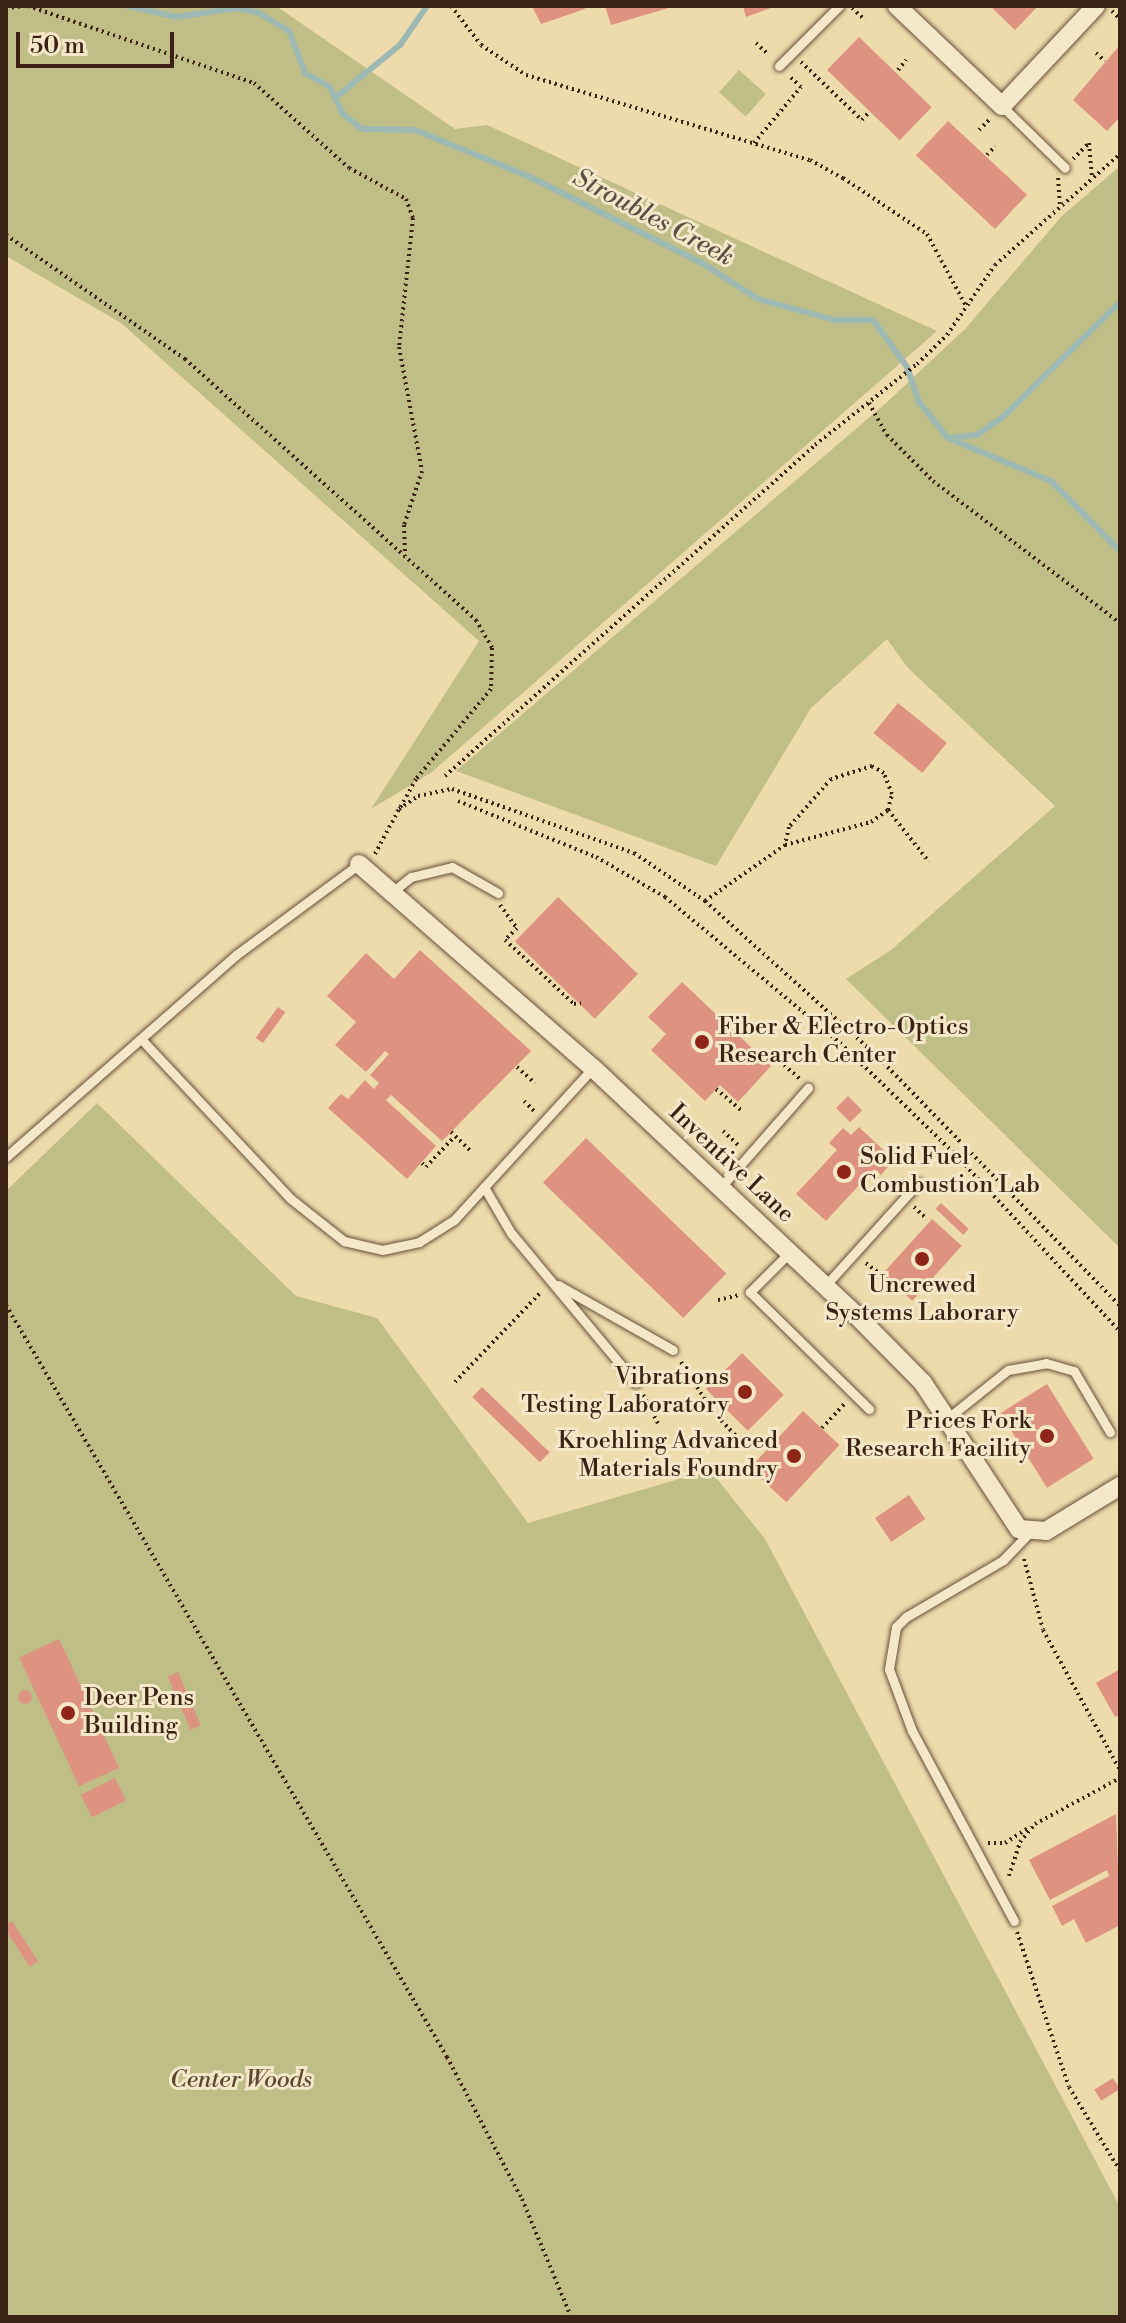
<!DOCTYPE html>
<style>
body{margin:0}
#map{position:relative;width:1126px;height:2323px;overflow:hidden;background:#eedbac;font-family:"Libre Bodoni",serif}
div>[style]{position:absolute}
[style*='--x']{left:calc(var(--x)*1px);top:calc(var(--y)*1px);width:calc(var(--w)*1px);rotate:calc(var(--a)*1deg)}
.green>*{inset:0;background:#bebe86;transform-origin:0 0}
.stream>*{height:6px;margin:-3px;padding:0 3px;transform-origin:3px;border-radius:3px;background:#9eb9b4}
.building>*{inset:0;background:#de9381;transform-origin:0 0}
.round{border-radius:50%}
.path>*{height:4px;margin-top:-2px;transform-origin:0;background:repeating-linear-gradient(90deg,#3c2214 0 2px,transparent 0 6px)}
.roads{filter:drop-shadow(0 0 2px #68503a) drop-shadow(0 0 2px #68503a)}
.service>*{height:9px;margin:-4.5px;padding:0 4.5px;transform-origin:4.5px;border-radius:4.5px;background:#f4e8c9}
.minor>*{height:18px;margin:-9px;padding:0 9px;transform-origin:9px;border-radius:9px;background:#f4e8c9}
.dots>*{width:22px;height:22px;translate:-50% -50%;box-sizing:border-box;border:4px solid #f4e8c9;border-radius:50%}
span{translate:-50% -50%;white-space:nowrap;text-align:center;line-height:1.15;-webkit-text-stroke:6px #f4e8c9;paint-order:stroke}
.poi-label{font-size:24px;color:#3c2214}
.left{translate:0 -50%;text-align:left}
.right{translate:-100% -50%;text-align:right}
.street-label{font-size:24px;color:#3c2214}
.park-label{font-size:24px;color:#5c4930;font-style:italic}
.water-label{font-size:26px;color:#594f44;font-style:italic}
.frame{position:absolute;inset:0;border:8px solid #3c2214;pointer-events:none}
.scale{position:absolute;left:16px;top:32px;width:158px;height:36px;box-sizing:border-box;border:4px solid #3c2214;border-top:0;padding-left:10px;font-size:24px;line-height:28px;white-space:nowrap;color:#3c2214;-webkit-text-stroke:6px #f4e8c9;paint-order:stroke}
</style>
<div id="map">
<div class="green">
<i style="clip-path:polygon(6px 6px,276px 6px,455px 129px,487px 125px,937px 331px,432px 772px,371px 809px,479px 641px,121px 323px,6px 256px)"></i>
<i style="left:739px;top:70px;width:36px;height:30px;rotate:42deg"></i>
<i style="clip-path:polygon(1120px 166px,1120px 1248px,846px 979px,891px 950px,1055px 806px,908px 668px,887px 639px,811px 708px,716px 866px,456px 771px,885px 404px,965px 329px,1062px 216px)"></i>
<i style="clip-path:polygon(97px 1103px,296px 1296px,377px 1318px,528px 1523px,710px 1470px,765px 1539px,1120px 2207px,1120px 2317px,6px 2317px,6px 1191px)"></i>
</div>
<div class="stream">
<i style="--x:128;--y:6;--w:49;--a:12.9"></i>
<i style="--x:176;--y:17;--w:62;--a:-8.4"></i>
<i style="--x:237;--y:8;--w:23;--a:13"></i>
<i style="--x:259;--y:13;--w:35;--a:31"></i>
<i style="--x:289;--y:31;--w:45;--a:69.1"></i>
<i style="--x:305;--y:73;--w:29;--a:29"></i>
<i style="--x:330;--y:87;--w:30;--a:64"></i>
<i style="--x:343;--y:114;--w:24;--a:38"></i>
<i style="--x:362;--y:129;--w:53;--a:1.1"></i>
<i style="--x:415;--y:130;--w:124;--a:22.2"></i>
<i style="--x:530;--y:177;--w:192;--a:26.6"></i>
<i style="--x:702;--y:263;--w:67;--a:32.7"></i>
<i style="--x:758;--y:299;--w:80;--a:15.3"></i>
<i style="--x:835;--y:320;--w:38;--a:0"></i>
<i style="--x:873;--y:320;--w:58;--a:54.1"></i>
<i style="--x:907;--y:367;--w:37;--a:71"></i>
<i style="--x:919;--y:402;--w:46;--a:51.1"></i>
<i style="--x:948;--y:438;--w:112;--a:22.7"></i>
<i style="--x:1051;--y:481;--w:98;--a:45.4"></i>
<i style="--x:335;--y:98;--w:84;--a:-39.2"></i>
<i style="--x:400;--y:45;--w:47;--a:-55.3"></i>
<i style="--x:949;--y:438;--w:28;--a:-6"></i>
<i style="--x:977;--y:435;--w:32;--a:-35"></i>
<i style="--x:1003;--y:417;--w:164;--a:-44.5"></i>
</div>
<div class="building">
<i style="clip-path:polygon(532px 6px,584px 6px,585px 9px,541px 24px)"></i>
<i style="clip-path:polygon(605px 6px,672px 6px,672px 7px,611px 25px)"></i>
<i style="clip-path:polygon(743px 6px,776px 6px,746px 17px)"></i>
<i style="clip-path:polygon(990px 6px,1038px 6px,1015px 30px)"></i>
<i style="left:859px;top:37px;width:101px;height:46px;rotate:44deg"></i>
<i style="clip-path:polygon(1120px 45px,1120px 117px,1107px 131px,1073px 100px)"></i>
<i style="left:948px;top:121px;width:108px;height:47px;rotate:43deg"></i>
<i style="left:898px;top:703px;width:63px;height:39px;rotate:39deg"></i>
<i style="left:558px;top:897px;width:111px;height:62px;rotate:44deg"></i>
<i style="clip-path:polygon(420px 950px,531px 1051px,442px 1141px,391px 1095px,386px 1100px,436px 1146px,407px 1179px,328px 1108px,341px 1094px,348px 1099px,365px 1080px,374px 1089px,379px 1083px,370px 1075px,389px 1054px,385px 1051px,366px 1072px,335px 1045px,356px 1022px,327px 996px,366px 953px,394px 979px)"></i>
<i style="clip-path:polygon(682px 982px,771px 1066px,738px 1102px,720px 1085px,705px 1101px,651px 1050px,666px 1034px,648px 1017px)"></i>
<i style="left:278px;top:1007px;width:9px;height:38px;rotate:36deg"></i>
<i style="left:848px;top:1096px;width:20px;height:17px;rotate:45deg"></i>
<i style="clip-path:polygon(859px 1127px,894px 1160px,881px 1175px,874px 1169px,826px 1221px,796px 1194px,837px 1150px,829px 1143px,843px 1128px,851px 1135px)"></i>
<i style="left:586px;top:1138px;width:195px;height:62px;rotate:44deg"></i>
<i style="left:941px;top:1203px;width:38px;height:8px;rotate:43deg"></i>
<i style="left:932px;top:1219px;width:40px;height:74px;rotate:42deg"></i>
<i style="left:742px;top:1353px;width:59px;height:51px;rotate:45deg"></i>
<i style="left:1047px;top:1384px;width:88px;height:55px;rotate:58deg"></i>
<i style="left:482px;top:1387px;width:94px;height:14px;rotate:44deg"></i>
<i style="left:803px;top:1411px;width:50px;height:78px;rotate:43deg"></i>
<i style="left:909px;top:1495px;width:29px;height:41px;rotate:56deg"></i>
<i style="left:59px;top:1639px;width:142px;height:44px;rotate:65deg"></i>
<i style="clip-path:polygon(1120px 1669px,1120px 1715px,1115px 1717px,1096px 1683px)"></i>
<i style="left:178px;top:1672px;width:58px;height:11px;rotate:67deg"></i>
<i class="round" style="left:18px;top:1690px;width:14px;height:14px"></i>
<i style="left:115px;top:1778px;width:25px;height:38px;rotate:64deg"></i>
<i style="clip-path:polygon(1116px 1814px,1120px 1925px,1086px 1943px,1074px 1919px,1062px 1926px,1052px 1906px,1109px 1876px,1107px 1870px,1050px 1900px,1029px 1860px)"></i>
<i style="left:12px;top:1921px;width:48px;height:10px;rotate:57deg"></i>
<i style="left:1113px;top:2078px;width:13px;height:22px;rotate:58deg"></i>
</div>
<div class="path">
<i style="--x:28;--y:6;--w:239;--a:18.8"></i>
<i style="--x:254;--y:83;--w:127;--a:41.8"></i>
<i style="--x:349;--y:168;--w:65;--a:28.5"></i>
<i style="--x:406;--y:199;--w:20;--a:70"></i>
<i style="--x:413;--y:218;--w:130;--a:96.2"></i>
<i style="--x:399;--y:347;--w:126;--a:79.5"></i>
<i style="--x:422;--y:471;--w:57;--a:108.4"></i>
<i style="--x:404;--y:525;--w:31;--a:88"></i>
<i style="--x:451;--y:6;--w:49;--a:52.4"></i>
<i style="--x:481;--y:45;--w:54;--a:33.7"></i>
<i style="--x:526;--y:75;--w:296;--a:16.7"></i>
<i style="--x:810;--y:160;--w:38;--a:29"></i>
<i style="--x:843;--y:178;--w:101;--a:33.7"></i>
<i style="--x:927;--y:234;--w:82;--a:61.6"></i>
<i style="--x:6;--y:8;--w:20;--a:-6"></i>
<i style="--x:852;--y:8;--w:18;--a:43"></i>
<i style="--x:1112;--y:11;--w:11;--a:45"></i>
<i style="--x:756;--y:43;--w:18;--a:43"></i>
<i style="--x:1096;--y:53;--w:12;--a:42"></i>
<i style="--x:801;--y:62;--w:84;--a:43.6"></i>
<i style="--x:862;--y:120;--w:9;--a:-49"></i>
<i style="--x:898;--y:70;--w:13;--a:-51"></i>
<i style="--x:979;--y:130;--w:14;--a:-45"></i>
<i style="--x:754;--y:143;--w:73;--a:-50"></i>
<i style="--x:801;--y:87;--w:16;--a:-137"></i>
<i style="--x:987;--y:155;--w:12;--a:-48"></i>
<i style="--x:1073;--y:159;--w:23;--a:-45"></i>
<i style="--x:1089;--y:143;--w:35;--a:85"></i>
<i style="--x:1058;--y:178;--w:26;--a:86"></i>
<i style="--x:6;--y:235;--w:218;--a:34.7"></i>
<i style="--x:185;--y:359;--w:391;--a:41.9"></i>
<i style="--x:476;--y:620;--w:32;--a:60"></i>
<i style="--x:492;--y:648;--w:41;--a:91.4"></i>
<i style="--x:491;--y:689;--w:117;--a:129.8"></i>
<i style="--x:416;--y:779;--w:33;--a:119"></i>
<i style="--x:869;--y:403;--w:37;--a:61"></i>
<i style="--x:887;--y:435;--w:65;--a:45"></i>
<i style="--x:933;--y:481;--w:235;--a:37.2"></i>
<i style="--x:445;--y:776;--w:496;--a:-41.8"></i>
<i style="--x:815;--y:445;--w:130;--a:-38.5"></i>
<i style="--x:917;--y:364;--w:42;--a:-44"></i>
<i style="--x:947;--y:335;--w:85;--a:-55.6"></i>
<i style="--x:995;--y:265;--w:167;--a:-41.6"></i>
<i style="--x:458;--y:801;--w:149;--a:22.1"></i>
<i style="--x:596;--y:857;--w:80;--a:30.1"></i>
<i style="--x:665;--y:897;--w:228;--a:39.8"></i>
<i style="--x:840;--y:1043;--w:157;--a:44"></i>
<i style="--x:953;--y:1152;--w:246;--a:47.1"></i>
<i style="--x:888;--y:810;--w:66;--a:51.7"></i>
<i style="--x:375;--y:854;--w:51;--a:-61.9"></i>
<i style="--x:399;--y:809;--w:23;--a:-34"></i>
<i style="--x:418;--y:796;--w:35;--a:-12"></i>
<i style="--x:452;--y:789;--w:193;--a:19.4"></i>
<i style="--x:634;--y:853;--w:86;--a:34.1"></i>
<i style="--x:705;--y:901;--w:229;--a:42"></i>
<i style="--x:875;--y:1054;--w:351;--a:45.8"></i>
<i style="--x:705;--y:901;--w:98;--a:-35"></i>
<i style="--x:785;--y:845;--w:89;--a:-15"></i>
<i style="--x:871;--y:822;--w:21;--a:-35"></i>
<i style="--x:888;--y:810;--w:16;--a:-76"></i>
<i style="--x:892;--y:794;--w:22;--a:-111"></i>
<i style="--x:884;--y:773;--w:14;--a:-150"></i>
<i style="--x:872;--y:766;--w:43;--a:162.4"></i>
<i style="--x:831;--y:779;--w:64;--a:131.2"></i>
<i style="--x:789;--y:827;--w:18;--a:103"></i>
<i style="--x:500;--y:905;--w:29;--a:54"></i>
<i style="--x:517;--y:928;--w:17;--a:135"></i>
<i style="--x:505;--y:940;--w:94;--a:42.8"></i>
<i style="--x:574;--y:1004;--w:7;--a:-8"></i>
<i style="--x:784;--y:1065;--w:21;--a:41"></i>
<i style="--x:517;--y:1067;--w:24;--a:42"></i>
<i style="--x:716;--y:1089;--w:34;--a:40"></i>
<i style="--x:524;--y:1101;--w:14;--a:45"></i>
<i style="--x:723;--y:1131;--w:22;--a:43"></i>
<i style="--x:451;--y:1132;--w:29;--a:44"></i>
<i style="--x:422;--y:1163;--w:6;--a:45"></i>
<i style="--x:426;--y:1167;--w:42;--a:-46.9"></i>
<i style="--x:876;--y:1178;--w:21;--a:45"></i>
<i style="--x:914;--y:1207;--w:18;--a:43"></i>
<i style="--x:866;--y:1263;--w:42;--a:38.2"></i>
<i style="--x:718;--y:1300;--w:22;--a:-13"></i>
<i style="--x:6;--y:1305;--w:872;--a:59.61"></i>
<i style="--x:447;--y:2057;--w:161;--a:62.2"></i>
<i style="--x:522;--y:2199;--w:128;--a:67.4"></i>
<i style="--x:681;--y:1362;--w:59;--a:57.4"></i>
<i style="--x:713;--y:1412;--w:45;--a:45.9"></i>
<i style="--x:455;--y:1382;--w:126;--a:-46.3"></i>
<i style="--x:643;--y:1395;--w:32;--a:62"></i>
<i style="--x:822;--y:1428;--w:33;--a:-47"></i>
<i style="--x:1024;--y:1559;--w:73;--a:75"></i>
<i style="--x:1043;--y:1630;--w:160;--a:61.2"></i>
<i style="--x:988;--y:1843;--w:17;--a:0"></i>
<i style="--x:1005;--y:1843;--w:30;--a:-33"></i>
<i style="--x:1009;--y:1876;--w:36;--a:-72"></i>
<i style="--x:1020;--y:1842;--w:23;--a:-50"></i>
<i style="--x:1035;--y:1824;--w:97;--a:-28.4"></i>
<i style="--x:1017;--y:1932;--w:163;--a:71.5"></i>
<i style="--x:1069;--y:2087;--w:98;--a:58.7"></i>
</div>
<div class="roads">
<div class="service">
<i style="--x:779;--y:66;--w:85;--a:-45"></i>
<i style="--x:1002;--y:106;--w:88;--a:44.5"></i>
<i style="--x:391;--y:893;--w:26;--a:-39"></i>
<i style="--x:411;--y:877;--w:42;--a:-13.7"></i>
<i style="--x:452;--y:867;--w:53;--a:29.5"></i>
<i style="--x:143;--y:1041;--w:216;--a:46.9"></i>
<i style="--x:291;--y:1199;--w:68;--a:38.4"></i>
<i style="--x:344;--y:1241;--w:39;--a:13"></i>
<i style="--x:382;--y:1250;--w:38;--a:-12"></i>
<i style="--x:419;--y:1242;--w:41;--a:-32.2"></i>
<i style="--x:454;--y:1220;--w:206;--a:-47.6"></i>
<i style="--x:6;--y:1157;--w:306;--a:-41.3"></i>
<i style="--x:236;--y:955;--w:153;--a:-36.5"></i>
<i style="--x:484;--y:1187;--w:53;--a:59.6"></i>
<i style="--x:511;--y:1233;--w:195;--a:50.2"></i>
<i style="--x:721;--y:1187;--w:132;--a:-48.7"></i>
<i style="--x:790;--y:1252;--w:57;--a:135"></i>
<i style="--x:750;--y:1292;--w:167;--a:44.5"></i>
<i style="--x:558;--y:1285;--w:132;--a:29.5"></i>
<i style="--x:825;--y:1286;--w:139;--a:-47.9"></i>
<i style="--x:948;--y:1418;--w:77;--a:-38.7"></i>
<i style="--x:1008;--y:1370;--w:39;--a:-10"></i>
<i style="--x:1046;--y:1363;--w:29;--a:16"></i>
<i style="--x:1074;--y:1371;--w:71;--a:59.5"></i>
<i style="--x:1014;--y:1921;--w:216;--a:-118.2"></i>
<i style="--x:912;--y:1731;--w:66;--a:-110.4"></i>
<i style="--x:889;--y:1669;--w:43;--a:-80.5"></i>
<i style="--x:896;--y:1627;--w:14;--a:-45"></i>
<i style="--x:906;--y:1617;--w:113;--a:-30.4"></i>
<i style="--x:1003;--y:1560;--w:37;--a:-46"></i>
</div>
<div class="minor">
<i style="--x:897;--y:6;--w:145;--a:43.6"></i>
<i style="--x:1002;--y:106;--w:137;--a:-46.8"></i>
<i style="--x:359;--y:864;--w:310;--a:41.1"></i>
<i style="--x:593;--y:1068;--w:361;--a:43.2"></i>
<i style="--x:856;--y:1315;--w:95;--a:45.4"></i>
<i style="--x:923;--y:1383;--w:175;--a:56.7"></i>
<i style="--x:1019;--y:1529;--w:27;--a:4"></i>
<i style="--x:1046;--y:1531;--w:87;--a:-31.3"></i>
</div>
</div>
<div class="dots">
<i style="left:702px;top:1042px;background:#8f2418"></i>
<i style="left:844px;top:1172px;background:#8f2418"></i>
<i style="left:922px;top:1259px;background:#8f2418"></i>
<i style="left:745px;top:1392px;background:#8f2418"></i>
<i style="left:1047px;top:1436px;background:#8f2418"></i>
<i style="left:794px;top:1456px;background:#8f2418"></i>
<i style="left:68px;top:1713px;background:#8f2418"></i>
</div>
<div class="poi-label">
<span class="left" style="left:718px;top:1042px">Fiber &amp; Electro-Optics<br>Research Center</span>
<span class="left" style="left:860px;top:1172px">Solid Fuel<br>Combustion Lab</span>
<span style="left:922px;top:1300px">Uncrewed<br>Systems Laborary</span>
<span class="right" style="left:729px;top:1392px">Vibrations<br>Testing Laboratory</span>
<span class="right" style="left:1031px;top:1436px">Prices Fork<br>Research Facility</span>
<span class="right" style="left:778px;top:1456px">Kroehling Advanced<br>Materials Foundry</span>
<span class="left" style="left:84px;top:1713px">Deer Pens<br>Building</span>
</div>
<div class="street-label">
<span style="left:731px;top:1164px;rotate:43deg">Inventive Lane</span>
</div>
<div class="park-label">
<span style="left:241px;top:2081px">Center Woods</span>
</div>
<div class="water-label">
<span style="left:653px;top:218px;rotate:28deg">Stroubles Creek</span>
</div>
<div class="frame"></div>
<div class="scale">50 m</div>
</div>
